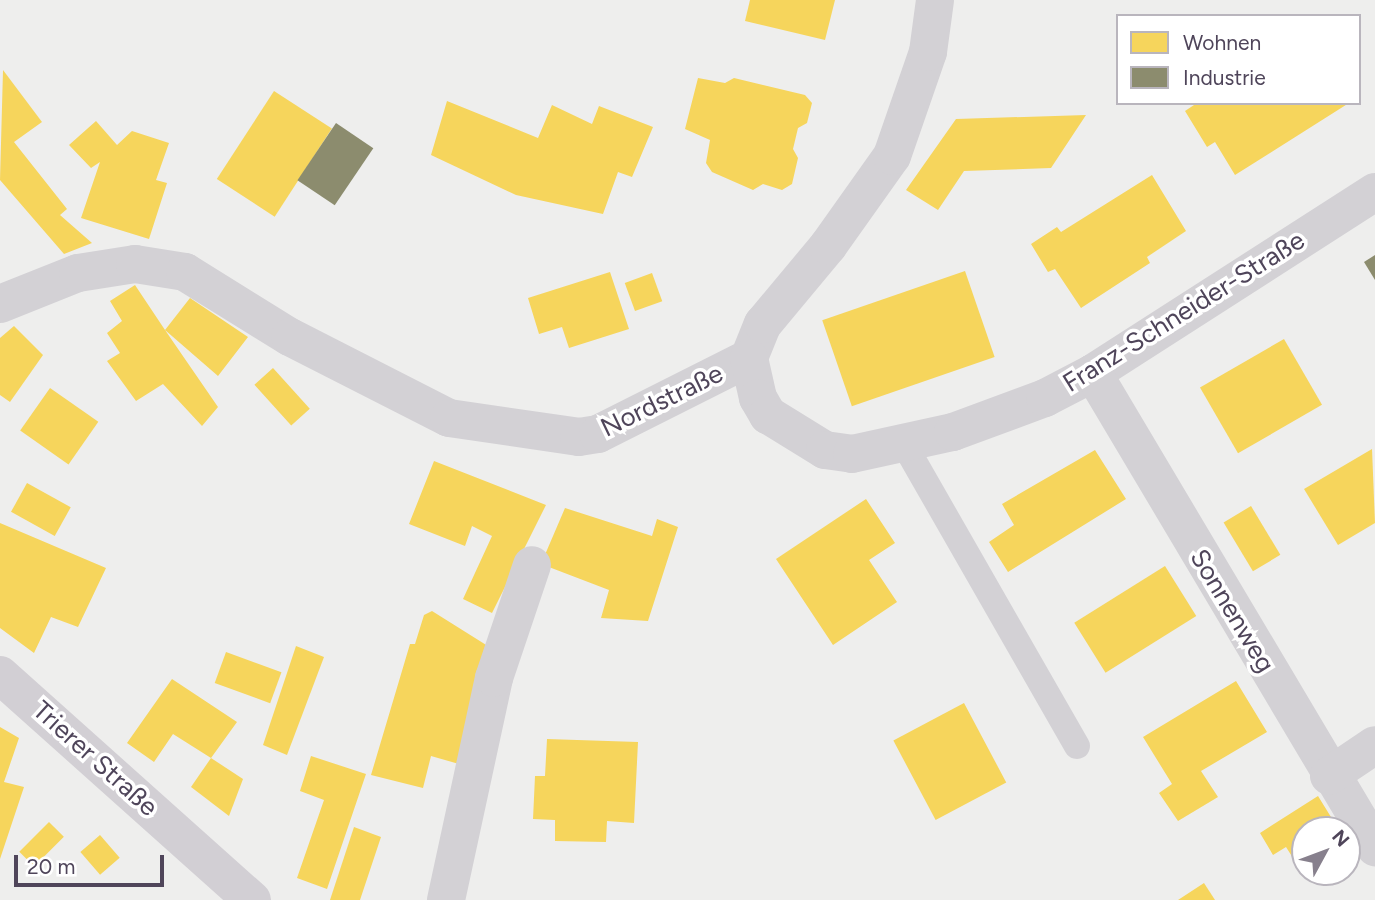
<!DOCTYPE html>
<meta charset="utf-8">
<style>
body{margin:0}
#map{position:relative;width:1375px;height:900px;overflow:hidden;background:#eeeeed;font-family:Figtree,sans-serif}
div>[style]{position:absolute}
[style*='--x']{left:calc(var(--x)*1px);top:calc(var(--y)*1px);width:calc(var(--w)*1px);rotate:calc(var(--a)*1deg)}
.homes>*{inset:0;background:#f6d55c;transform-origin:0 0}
.industry>*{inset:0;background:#8c8c6e;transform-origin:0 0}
.lane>*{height:26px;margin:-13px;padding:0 13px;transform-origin:13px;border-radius:13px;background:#d3d1d5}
.street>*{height:38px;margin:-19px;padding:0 19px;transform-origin:19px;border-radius:19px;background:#d3d1d5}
.secondary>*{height:38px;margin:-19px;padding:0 19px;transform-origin:19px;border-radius:19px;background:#d2cfd4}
span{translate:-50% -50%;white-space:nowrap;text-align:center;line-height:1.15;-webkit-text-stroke:7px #fff;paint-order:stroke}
.street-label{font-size:26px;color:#4f455a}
.legend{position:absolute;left:1116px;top:14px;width:245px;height:91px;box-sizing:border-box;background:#fff;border:2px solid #b9b5bd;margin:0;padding:9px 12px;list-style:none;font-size:21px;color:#4f455a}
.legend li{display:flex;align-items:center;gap:14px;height:35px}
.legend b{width:35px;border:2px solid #b9b5bd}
.north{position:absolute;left:1291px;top:816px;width:70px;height:70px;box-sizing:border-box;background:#fff;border:2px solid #b9b5bd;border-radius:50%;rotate:49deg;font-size:19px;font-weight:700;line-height:28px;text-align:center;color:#4f455a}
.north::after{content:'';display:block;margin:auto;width:24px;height:32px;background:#87808d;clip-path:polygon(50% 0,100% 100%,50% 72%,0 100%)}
.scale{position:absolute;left:14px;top:855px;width:150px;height:32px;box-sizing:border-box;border:4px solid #4f455a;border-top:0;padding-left:9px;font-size:21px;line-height:24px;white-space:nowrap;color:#4f455a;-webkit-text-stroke:5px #fff;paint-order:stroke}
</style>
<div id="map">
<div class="homes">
<i style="clip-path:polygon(750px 0,835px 0,825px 40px,745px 21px)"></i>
<i style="clip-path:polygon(3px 70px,42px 122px,14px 142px,67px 209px,60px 215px,92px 243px,64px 254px,0 180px)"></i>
<i style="clip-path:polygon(698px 78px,725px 83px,734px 78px,805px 95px,812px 103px,807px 123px,798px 128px,793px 149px,798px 158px,792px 184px,782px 190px,763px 184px,753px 190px,712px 172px,706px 163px,710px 140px,685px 129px)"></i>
<i style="left:274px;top:91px;width:69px;height:105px;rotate:33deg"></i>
<i style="clip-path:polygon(447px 101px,538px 138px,552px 105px,592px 124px,599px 106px,653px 127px,632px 177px,618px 172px,603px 214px,516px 195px,431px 155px)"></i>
<i style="clip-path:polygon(1197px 103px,1349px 103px,1235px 175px,1215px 142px,1207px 147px,1185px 111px)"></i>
<i style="clip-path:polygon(1086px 115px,1051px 168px,964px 171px,938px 210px,906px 190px,956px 119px)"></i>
<i style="clip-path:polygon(96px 121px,117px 145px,132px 131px,169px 143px,156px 180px,167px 183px,149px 239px,81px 218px,100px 162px,91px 168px,69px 145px)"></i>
<i style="clip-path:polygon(1152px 175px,1186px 231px,1147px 257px,1150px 263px,1081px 308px,1055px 269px,1048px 272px,1031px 244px,1057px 227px,1061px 232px)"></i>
<i style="left:965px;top:271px;width:91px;height:151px;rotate:71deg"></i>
<i style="clip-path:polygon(610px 272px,629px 329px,569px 348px,562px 327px,539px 334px,528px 298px)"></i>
<i style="left:652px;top:273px;width:30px;height:29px;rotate:70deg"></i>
<i style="clip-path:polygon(135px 285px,165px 330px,190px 298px,248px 337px,218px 376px,165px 330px,218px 407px,202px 426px,163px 384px,136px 401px,107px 361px,120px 353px,107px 333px,122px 321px,110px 301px)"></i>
<i style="clip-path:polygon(14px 326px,43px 355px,10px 402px,0 395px,0 338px)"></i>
<i style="left:1284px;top:339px;width:76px;height:97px;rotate:60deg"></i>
<i style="left:273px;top:368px;width:55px;height:25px;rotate:48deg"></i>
<i style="left:50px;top:388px;width:59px;height:52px;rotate:35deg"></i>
<i style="clip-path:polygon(1372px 449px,1375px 523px,1338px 545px,1304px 489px)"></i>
<i style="clip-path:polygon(1095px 450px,1126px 499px,1008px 572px,989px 542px,1014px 525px,1002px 504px)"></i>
<i style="clip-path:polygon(434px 461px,546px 505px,492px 613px,463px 599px,492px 536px,472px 526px,465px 546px,409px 524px)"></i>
<i style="left:27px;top:483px;width:50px;height:33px;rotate:29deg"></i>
<i style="clip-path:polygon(866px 499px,895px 543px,869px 560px,897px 602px,833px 645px,776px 559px)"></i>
<i style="left:1251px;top:506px;width:57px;height:32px;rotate:59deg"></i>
<i style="clip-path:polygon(565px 508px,652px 536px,657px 519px,678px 527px,648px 621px,601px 618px,609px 590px,541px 564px)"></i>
<i style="clip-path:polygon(0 523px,106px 568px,78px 627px,51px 617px,34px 653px,0 628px)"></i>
<i style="left:1165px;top:566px;width:59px;height:107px;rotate:58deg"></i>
<i style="clip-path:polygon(432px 611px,491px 648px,459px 764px,431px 756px,423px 788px,371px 775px,410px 644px,415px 644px,424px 615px)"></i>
<i style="clip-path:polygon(296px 646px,324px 657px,287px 755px,263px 745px)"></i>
<i style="left:226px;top:652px;width:59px;height:33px;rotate:20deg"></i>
<i style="clip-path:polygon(172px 679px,237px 722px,211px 758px,173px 734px,154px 762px,127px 743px)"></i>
<i style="clip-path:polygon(1236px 681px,1267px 732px,1201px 771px,1218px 797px,1178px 821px,1159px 793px,1172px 784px,1143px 737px)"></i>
<i style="left:964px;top:703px;width:90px;height:80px;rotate:62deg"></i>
<i style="clip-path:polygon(0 727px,19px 738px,4px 782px,24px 787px,0 859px)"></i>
<i style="clip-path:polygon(547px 739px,638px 742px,634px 823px,607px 821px,606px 842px,555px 841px,555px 820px,533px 819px,535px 776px,545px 776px)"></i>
<i style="clip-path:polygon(311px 756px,366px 774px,327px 889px,297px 878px,324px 800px,300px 791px)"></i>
<i style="clip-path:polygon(211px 758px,243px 779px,229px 816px,191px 787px)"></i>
<i style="clip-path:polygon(1318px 796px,1339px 830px,1305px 830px,1305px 877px,1286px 847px,1273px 855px,1260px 833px)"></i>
<i style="left:49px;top:822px;width:21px;height:42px;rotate:45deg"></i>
<i style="clip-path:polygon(354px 827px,381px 837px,360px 900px,330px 900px)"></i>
<i style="left:100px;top:835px;width:30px;height:26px;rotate:49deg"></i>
<i style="clip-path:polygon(1347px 843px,1356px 857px,1347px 862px)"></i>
<i style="clip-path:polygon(1204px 883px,1215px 900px,1178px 900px)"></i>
</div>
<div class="industry">
<i style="left:336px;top:123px;width:45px;height:69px;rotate:34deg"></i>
<i style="clip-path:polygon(1375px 255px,1375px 280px,1364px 262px)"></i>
</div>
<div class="lane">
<i style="--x:904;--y:444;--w:348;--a:60.2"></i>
</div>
<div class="street">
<i style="--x:0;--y:304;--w:84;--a:-21.7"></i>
<i style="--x:78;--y:273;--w:58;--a:-9"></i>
<i style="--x:135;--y:264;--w:51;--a:9.1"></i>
<i style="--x:185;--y:272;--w:123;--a:31.8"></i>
<i style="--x:290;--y:337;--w:178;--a:27"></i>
<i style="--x:449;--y:418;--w:131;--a:8.3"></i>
<i style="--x:579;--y:437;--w:19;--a:-9"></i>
<i style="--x:598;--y:434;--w:169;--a:-26.7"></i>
<i style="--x:749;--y:358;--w:37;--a:-68"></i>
<i style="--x:763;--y:324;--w:102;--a:-50.2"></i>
<i style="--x:828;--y:246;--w:110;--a:-54.6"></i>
<i style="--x:892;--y:156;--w:110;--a:-70.9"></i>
<i style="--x:928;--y:52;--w:52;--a:-82.3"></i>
<i style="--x:749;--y:358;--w:41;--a:77.3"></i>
<i style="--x:758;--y:398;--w:20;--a:60"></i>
<i style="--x:768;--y:415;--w:67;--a:31.6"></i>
<i style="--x:825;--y:450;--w:27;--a:8"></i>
<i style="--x:852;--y:454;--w:103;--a:-12.3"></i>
<i style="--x:953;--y:432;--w:98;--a:-20.3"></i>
<i style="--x:1045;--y:398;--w:54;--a:-27.5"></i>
<i style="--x:1093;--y:373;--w:335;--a:-32.7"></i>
<i style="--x:1093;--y:373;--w:552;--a:59.25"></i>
<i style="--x:1329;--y:776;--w:55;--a:-34"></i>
<i style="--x:446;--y:900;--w:227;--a:-77.8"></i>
<i style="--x:494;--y:678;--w:119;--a:-71.4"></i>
</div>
<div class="secondary">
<i style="--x:0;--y:675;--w:338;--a:41.8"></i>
</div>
<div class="street-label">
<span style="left:1184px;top:312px;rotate:-32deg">Franz-Schneider-Straße</span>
<span style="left:662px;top:401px;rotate:-26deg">Nordstraße</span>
<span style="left:1232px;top:611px;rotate:59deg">Sonnenweg</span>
<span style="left:95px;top:759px;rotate:42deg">Trierer Straße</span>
</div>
<ul class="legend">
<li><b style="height:19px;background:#f6d55c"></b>Wohnen</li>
<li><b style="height:19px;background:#8c8c6e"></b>Industrie</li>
</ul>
<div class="north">N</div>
<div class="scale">20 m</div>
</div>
